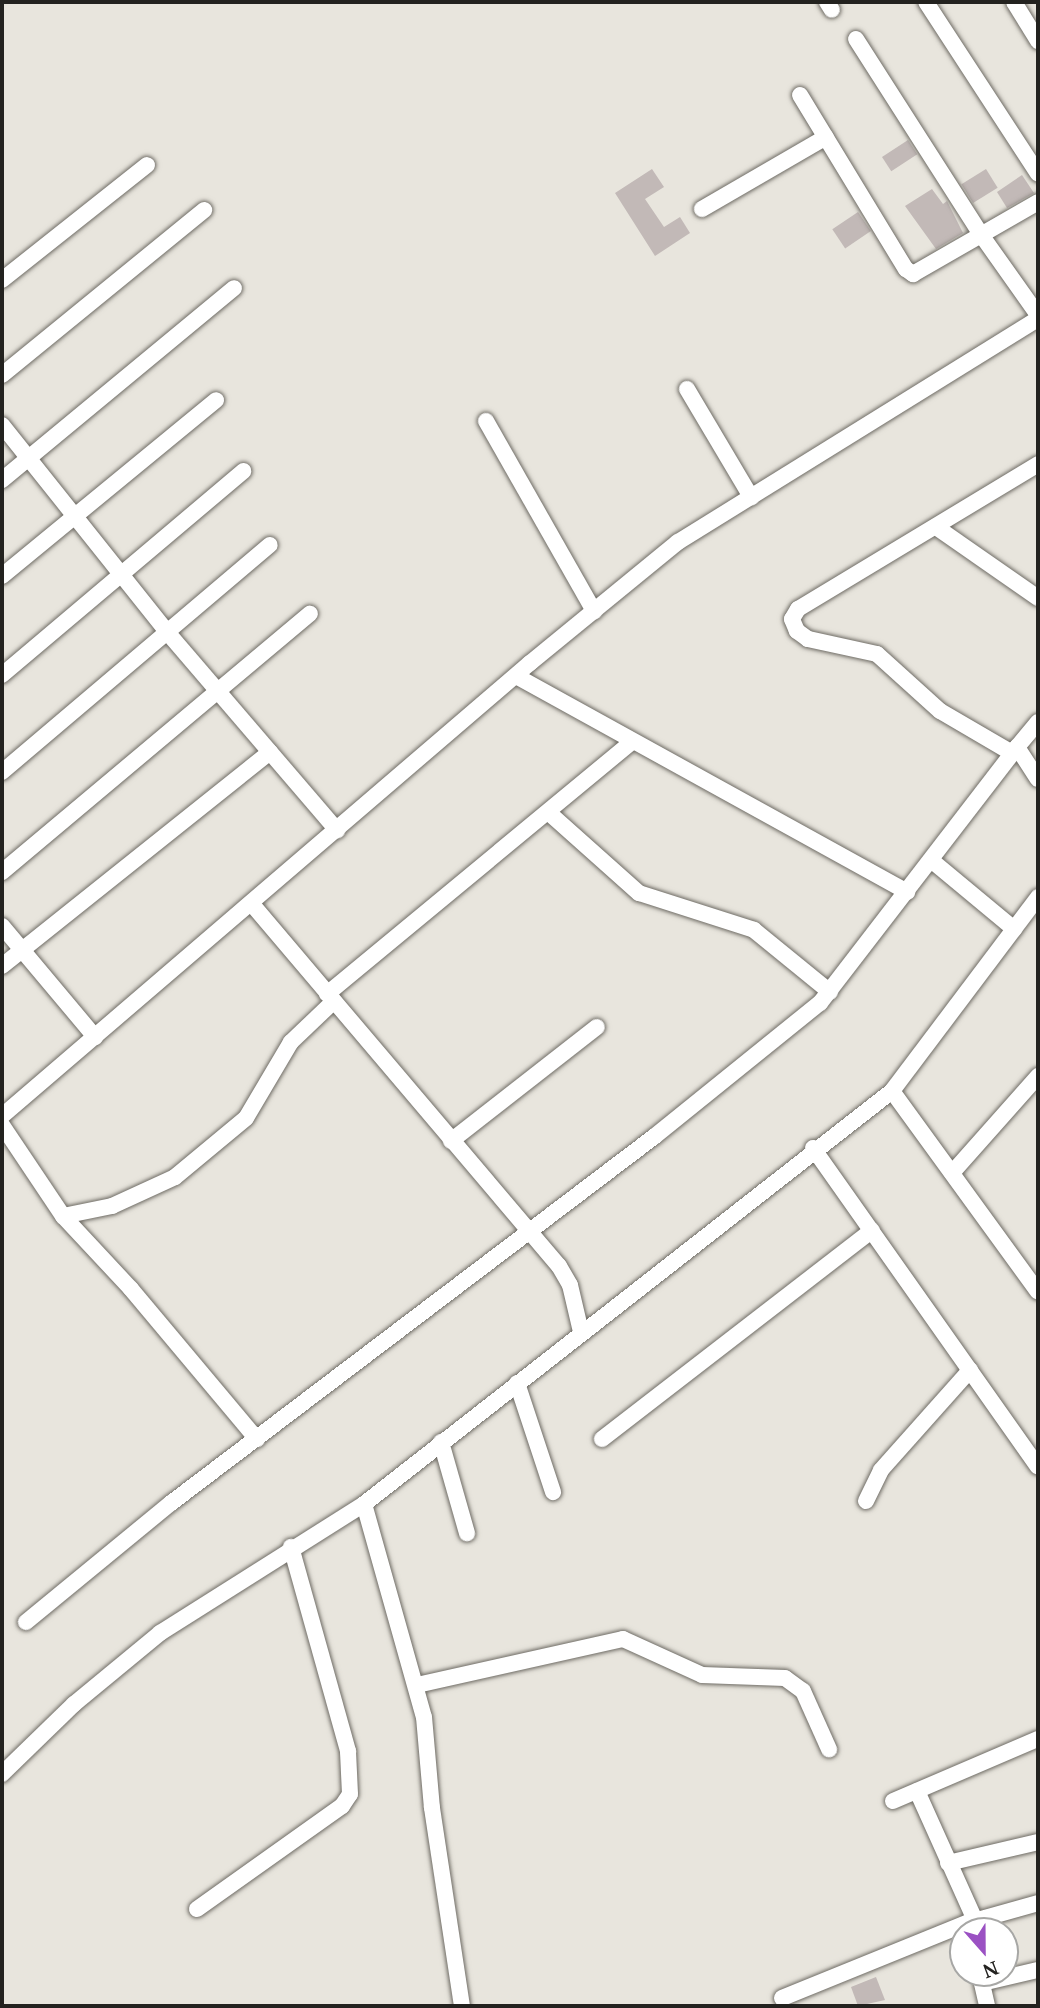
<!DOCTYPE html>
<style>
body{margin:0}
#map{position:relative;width:1040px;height:2008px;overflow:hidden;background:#e8e5dd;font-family:"Noto Serif",serif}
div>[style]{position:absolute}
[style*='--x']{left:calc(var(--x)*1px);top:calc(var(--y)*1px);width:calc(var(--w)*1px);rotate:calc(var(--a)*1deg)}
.building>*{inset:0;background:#c2b9b7;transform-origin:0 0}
.roads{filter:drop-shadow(0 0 2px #6e6b64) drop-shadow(0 0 2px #6e6b64)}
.minor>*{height:16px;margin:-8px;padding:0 8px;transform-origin:8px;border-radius:8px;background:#fff}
span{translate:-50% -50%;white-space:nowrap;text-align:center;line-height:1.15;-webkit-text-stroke:5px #fff;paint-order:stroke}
.frame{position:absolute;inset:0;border:4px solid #23221f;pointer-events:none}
.north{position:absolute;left:949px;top:1917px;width:70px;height:70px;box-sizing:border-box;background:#fff;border:2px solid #a7a7a5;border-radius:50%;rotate:159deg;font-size:19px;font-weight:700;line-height:28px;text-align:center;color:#23221f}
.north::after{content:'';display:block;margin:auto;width:24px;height:32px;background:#9b51c3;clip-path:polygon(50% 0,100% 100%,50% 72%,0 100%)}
</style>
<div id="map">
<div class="building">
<i style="left:908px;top:140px;width:17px;height:31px;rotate:57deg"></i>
<i style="clip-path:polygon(652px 169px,664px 187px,645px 199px,664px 227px,680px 217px,690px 233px,655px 256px,615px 193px)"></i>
<i style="left:986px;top:169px;width:22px;height:29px;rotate:58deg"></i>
<i style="clip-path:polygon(1022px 175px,1034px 193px,1007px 208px,997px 192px)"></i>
<i style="clip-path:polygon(932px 189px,943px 204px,947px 201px,963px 233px,936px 249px,905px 206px)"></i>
<i style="left:858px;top:212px;width:23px;height:31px;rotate:56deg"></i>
<i style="clip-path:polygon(876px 1977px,885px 2000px,858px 2006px,851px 1987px)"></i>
</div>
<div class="roads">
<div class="minor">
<i style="--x:827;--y:2;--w:9;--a:58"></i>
<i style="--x:926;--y:2;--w:205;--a:56.9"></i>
<i style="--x:1014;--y:2;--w:46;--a:58.4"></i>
<i style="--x:856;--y:39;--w:234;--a:57.4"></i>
<i style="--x:982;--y:236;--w:97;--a:54.7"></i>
<i style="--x:800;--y:95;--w:204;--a:58.7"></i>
<i style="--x:906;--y:269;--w:9;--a:36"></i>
<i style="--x:913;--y:274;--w:144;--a:-29.9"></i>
<i style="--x:702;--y:209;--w:143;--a:-30.1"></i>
<i style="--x:2;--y:280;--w:185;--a:-38.4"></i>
<i style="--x:2;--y:375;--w:261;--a:-39.2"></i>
<i style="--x:687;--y:389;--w:126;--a:59.3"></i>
<i style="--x:486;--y:421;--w:219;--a:60.4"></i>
<i style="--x:2;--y:425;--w:266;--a:51.4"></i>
<i style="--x:168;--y:633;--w:260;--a:49.4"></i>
<i style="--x:2;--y:480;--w:301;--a:-39.6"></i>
<i style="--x:936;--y:527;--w:124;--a:34.8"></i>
<i style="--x:2;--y:576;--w:277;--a:-39.4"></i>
<i style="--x:2;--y:675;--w:316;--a:-40.2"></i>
<i style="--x:516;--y:676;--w:447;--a:28.9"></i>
<i style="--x:1038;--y:722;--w:33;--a:130"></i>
<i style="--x:1017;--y:747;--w:38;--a:57"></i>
<i style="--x:1012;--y:753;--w:83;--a:-149.7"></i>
<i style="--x:940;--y:711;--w:85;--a:-137.9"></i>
<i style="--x:877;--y:654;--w:71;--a:-167.7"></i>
<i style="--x:808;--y:639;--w:14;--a:-144"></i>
<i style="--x:797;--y:631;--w:13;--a:-113"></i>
<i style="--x:792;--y:619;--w:12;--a:-59"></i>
<i style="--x:798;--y:609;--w:280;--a:-31.1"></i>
<i style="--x:2;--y:772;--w:351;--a:-40.3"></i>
<i style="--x:548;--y:812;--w:122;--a:41.7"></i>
<i style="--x:639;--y:893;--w:121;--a:17.8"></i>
<i style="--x:754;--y:930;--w:98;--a:39.2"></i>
<i style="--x:931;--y:860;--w:108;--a:39.7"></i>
<i style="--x:2;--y:872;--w:402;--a:-40"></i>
<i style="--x:251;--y:903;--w:476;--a:49.7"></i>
<i style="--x:559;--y:1266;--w:22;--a:60"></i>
<i style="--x:570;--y:1285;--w:48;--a:76.8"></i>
<i style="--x:2;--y:926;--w:145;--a:50"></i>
<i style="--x:2;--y:966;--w:343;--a:-38.6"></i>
<i style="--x:327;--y:994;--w:396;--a:-39.6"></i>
<i style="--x:892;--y:1091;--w:248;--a:54"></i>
<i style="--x:2;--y:1116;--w:696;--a:-40.63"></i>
<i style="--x:530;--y:663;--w:191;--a:-39.3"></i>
<i style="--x:678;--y:542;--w:423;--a:-31.8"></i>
<i style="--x:2;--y:1125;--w:110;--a:56.2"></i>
<i style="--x:63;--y:1216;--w:100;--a:47"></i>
<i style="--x:131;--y:1289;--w:196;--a:50"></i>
<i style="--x:451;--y:1141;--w:185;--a:-38"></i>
<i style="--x:813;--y:1148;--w:390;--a:54.8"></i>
<i style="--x:952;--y:1173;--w:130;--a:-48.4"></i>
<i style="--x:63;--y:1216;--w:50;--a:-11.5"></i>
<i style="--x:112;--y:1206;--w:69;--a:-24.7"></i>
<i style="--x:175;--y:1177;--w:92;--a:-39.7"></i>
<i style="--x:246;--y:1118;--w:88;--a:-59.4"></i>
<i style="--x:291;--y:1042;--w:59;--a:-43.6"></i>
<i style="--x:517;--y:1383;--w:115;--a:71.7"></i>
<i style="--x:602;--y:1439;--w:341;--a:-37.7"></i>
<i style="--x:441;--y:1442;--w:95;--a:74.1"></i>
<i style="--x:866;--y:1501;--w:34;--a:-64"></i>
<i style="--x:881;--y:1470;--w:134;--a:-48.3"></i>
<i style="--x:364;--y:1504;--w:221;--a:74.3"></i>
<i style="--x:424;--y:1717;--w:91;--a:85"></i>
<i style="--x:432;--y:1808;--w:200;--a:81.4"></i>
<i style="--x:26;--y:1622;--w:188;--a:-39.4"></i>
<i style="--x:171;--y:1503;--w:607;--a:-37.17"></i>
<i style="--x:655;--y:1136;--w:212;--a:-38.9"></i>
<i style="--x:820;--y:1003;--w:323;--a:-52.4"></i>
<i style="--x:417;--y:1685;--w:211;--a:-12.6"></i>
<i style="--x:623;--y:1639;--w:87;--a:24.5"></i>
<i style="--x:702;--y:1675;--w:83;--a:2.1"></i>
<i style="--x:785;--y:1678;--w:22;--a:36"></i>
<i style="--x:803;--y:1691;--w:64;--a:65.9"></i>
<i style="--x:2;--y:1774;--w:100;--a:-44.2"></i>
<i style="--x:74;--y:1704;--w:112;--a:-39.5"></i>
<i style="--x:160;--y:1633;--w:241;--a:-32.3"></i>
<i style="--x:364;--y:1504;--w:670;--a:-38.03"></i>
<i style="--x:892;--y:1091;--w:243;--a:-53"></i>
<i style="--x:917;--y:1791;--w:141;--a:65.8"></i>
<i style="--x:893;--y:1801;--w:158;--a:-23.2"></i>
<i style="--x:948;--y:1863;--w:92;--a:-13.1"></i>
<i style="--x:197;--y:1909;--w:178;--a:-35.4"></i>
<i style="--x:342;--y:1806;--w:14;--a:-56"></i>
<i style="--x:350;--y:1794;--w:43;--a:-92.7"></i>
<i style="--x:348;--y:1751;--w:212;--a:-105.6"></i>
<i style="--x:980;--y:1975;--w:32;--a:77"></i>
<i style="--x:982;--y:1983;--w:57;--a:-13.1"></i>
<i style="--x:782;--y:1998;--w:200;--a:-22.1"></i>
<i style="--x:967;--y:1923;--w:74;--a:-15.7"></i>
</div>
</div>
<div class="frame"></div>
<div class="north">N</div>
</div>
